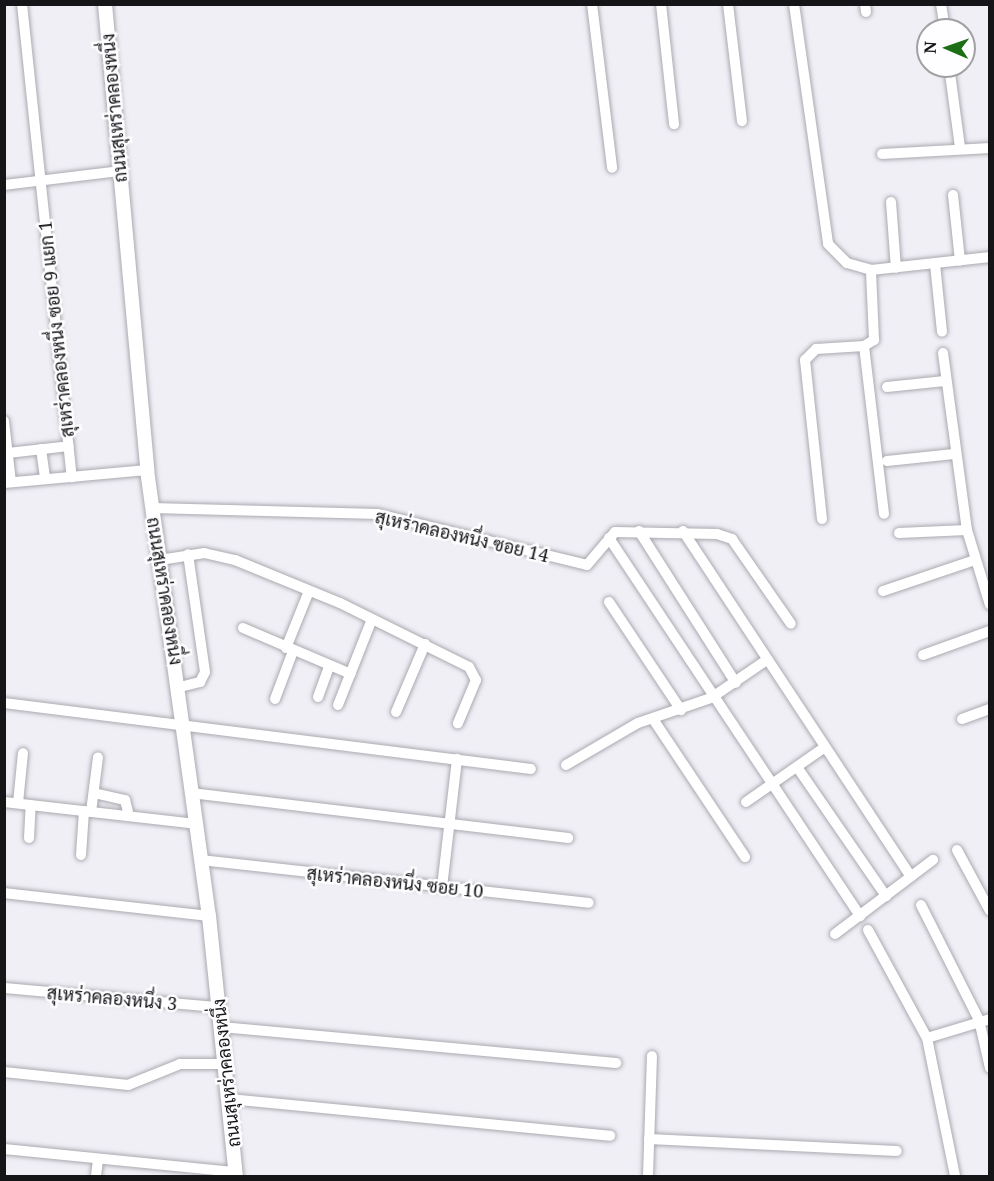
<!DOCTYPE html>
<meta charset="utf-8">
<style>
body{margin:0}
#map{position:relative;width:994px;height:1181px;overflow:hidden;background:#f1eff6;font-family:"Noto Serif",Sarabun,serif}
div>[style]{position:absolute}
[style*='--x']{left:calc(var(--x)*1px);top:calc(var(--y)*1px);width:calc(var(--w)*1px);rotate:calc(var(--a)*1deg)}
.roads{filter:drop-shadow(0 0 2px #aba9b0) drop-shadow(0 0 2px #aba9b0)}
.minor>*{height:10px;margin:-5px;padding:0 5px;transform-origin:5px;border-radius:5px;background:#fff}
.secondary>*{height:14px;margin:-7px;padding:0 7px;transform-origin:7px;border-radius:7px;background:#fff}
span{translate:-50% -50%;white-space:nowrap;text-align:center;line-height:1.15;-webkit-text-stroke:5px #fefdff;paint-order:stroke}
.street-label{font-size:18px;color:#151417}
.frame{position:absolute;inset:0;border:6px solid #151417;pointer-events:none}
.north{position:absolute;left:916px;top:18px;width:60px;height:60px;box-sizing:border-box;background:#fefdff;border:2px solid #a1a0a2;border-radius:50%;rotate:272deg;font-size:16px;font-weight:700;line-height:24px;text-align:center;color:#151417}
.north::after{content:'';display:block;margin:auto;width:21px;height:27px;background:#1c6f16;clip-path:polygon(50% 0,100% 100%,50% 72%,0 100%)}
</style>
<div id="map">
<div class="roads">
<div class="minor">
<i style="--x:22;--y:4;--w:476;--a:84"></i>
<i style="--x:592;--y:4;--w:165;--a:83"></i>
<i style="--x:661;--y:4;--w:121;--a:83.8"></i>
<i style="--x:728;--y:4;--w:118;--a:83.2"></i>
<i style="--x:794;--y:4;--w:242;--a:81.9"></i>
<i style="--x:828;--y:244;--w:27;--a:45"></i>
<i style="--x:847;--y:263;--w:25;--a:16"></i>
<i style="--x:871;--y:270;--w:120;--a:-6.2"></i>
<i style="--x:865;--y:4;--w:8;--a:83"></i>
<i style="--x:941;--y:4;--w:26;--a:81"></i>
<i style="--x:949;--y:66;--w:82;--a:82.3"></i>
<i style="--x:882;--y:154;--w:108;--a:-3.2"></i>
<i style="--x:4;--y:185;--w:117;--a:-6.9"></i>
<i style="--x:953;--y:195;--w:66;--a:83.9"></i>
<i style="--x:891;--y:202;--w:66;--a:85.7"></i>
<i style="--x:935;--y:264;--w:68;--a:84.1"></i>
<i style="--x:864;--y:346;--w:169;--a:83.2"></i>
<i style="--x:943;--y:353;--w:179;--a:82.3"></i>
<i style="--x:967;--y:530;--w:78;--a:73"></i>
<i style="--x:887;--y:387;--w:58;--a:-5.9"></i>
<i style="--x:4;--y:421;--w:61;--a:83.5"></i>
<i style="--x:41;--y:449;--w:30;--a:82"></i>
<i style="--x:8;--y:453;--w:61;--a:-6.5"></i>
<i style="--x:887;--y:461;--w:67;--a:-6"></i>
<i style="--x:4;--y:483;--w:144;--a:-5.2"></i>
<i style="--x:152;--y:508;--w:226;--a:1.5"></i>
<i style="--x:378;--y:514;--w:215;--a:13.7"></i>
<i style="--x:587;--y:565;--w:43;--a:-49.7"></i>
<i style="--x:615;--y:532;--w:102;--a:1.1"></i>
<i style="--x:717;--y:534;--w:16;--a:18"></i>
<i style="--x:732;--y:539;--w:103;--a:55.2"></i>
<i style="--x:822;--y:519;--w:160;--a:-96.1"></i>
<i style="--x:805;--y:360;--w:16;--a:-45"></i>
<i style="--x:816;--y:349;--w:48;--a:-3.6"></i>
<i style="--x:864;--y:346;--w:12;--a:-31"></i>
<i style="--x:874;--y:340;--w:70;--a:-92.5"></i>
<i style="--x:639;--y:531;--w:180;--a:57.5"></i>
<i style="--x:683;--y:531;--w:414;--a:56.6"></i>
<i style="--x:899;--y:533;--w:68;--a:-2.5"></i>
<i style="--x:609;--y:538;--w:454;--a:56.4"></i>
<i style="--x:160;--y:560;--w:45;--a:-9"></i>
<i style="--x:204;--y:553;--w:32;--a:13"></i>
<i style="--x:235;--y:560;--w:113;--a:22.3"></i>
<i style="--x:340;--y:603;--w:144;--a:26.4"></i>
<i style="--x:469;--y:667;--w:15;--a:62"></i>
<i style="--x:476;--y:680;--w:47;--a:112.7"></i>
<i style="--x:883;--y:591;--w:97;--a:-18.6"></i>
<i style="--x:609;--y:602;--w:130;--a:56.3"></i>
<i style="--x:243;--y:628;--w:117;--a:23.1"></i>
<i style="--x:286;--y:648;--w:61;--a:-68"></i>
<i style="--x:923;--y:655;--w:71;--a:-19.7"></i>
<i style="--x:180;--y:687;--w:21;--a:-14"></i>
<i style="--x:200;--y:682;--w:11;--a:-63"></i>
<i style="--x:205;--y:672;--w:119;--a:-98.2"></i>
<i style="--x:318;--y:697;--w:33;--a:-70"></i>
<i style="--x:275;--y:699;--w:51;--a:-69.4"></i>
<i style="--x:4;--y:703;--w:531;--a:7.14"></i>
<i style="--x:338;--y:705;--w:92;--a:-68.4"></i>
<i style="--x:396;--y:712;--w:74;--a:-66.9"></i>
<i style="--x:653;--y:719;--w:166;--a:56.3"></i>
<i style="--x:962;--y:719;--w:30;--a:-20"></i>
<i style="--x:566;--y:765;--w:83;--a:-30.3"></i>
<i style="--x:638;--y:723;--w:77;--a:-18.9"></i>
<i style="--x:711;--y:698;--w:65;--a:-34.4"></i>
<i style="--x:797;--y:767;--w:157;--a:55.4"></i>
<i style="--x:94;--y:793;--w:32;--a:13"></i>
<i style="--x:125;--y:800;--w:16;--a:76"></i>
<i style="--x:191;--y:793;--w:380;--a:6.8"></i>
<i style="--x:4;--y:802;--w:193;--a:6.5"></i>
<i style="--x:746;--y:802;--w:96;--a:-34.8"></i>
<i style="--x:18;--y:803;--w:50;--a:-84.3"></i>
<i style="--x:91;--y:812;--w:55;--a:-82.7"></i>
<i style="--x:29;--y:838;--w:33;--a:-87"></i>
<i style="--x:957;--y:850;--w:69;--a:61.6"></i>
<i style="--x:81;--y:855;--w:44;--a:-86.1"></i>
<i style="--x:201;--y:860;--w:390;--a:6.3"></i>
<i style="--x:442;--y:887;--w:129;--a:-83.3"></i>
<i style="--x:4;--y:893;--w:206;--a:6.4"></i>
<i style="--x:921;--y:905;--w:129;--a:63.2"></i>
<i style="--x:979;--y:1020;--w:49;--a:77.1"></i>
<i style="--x:868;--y:930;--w:123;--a:61.4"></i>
<i style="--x:927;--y:1038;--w:141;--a:78.5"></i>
<i style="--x:835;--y:934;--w:123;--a:-37.1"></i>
<i style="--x:4;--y:988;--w:216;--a:5.1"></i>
<i style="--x:221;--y:1027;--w:397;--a:5.2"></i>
<i style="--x:927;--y:1038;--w:66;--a:-16.8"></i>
<i style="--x:4;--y:1072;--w:125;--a:6"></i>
<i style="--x:128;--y:1085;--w:56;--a:-22"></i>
<i style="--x:180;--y:1064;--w:45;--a:0"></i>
<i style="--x:229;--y:1099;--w:383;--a:5.5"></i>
<i style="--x:649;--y:1139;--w:248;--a:2.8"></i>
<i style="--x:4;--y:1149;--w:233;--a:5.7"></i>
<i style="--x:96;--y:1176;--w:16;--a:-83"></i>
<i style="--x:648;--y:1176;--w:120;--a:-88.1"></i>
</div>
<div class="secondary">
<i style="--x:105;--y:4;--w:468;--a:84.8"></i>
<i style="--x:147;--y:470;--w:450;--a:82.1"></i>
<i style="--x:209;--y:916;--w:261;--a:84.1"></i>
</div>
</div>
<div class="street-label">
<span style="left:114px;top:108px;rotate:-95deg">ถนนสุเหร่าคลองหนึ่ง</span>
<span style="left:56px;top:329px;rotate:-96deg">สุเหร่าคลองหนึ่ง ซอย 9 แยก 1</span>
<span style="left:462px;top:536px;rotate:13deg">สุเหร่าคลองหนึ่ง ซอย 14</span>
<span style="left:165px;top:591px;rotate:81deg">ถนนสุเหร่าคลองหนึ่ง</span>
<span style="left:395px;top:882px;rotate:6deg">สุเหร่าคลองหนึ่ง ซอย 10</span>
<span style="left:112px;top:998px;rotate:5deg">สุเหร่าคลองหนึ่ง 3</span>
<span style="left:226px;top:1073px;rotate:-96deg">ถนนสุเหร่าคลองหนึ่ง</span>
</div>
<div class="frame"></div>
<div class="north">N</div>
</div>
